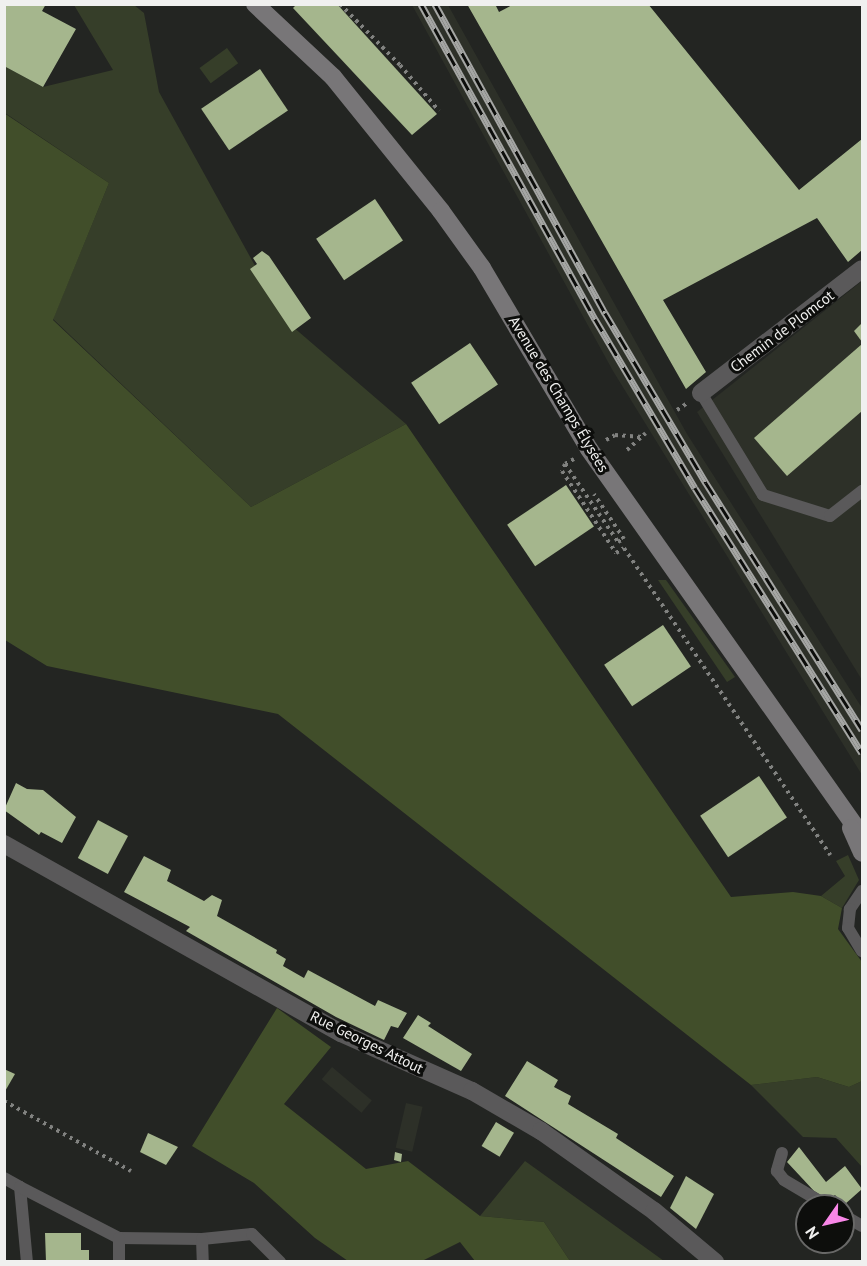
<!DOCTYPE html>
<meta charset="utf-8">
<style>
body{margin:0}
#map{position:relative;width:867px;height:1266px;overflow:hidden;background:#232522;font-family:"PT Sans",sans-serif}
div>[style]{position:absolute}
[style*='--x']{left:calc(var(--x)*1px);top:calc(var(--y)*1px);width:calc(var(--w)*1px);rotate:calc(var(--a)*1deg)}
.built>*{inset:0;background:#2d3028;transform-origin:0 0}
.green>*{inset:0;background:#363e29;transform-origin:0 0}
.forest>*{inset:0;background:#414e2a}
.building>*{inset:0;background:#a5b68d;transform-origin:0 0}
.path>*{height:4px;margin-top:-2px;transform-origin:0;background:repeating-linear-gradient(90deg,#818280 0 3px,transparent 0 7.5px)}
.lane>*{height:12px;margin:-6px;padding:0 6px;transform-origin:6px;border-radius:6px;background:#5a595a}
.street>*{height:18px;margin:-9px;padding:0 9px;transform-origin:9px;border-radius:9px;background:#5a595a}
.secondary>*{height:18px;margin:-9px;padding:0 9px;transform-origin:9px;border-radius:9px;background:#787678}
.rail>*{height:7px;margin-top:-3.5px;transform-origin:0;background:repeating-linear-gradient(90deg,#0d0e0c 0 14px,#a5a6a4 0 28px);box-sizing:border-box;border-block:2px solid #a5a6a4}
span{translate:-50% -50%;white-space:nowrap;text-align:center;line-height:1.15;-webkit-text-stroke:6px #0d0e0c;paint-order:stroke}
.street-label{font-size:15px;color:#f0f0ef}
.frame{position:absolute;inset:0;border:6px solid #f0f0ef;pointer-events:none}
.north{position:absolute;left:795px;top:1194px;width:60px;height:60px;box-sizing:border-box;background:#0d0e0c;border:2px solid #686867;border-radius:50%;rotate:236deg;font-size:16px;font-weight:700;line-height:24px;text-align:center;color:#f0f0ef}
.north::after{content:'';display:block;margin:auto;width:21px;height:27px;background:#f987e8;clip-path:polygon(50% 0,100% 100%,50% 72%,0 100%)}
</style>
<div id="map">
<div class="built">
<i style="clip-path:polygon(412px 5px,448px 5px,687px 434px,862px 708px,862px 775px,613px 371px)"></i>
<i style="clip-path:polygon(862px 281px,862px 680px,697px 412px)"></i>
<i style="left:332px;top:1067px;width:52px;height:16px;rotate:40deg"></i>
<i style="left:406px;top:1103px;width:17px;height:46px;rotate:13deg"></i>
</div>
<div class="green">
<i style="clip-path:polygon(74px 5px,134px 5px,144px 13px,159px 92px,285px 320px,406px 424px,251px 507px,53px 319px,109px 183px,5px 113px,4px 66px,43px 87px,113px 70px)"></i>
<i style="left:227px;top:48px;width:19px;height:34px;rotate:54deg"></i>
<i style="clip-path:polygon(658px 580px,666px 580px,735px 677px,727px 682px)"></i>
<i style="clip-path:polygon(848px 855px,859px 880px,842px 908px,821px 896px,845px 876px,836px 861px)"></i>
<i style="clip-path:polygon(817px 1077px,849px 1087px,862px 1081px,862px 1167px,836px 1138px,803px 1137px,751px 1085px)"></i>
<i style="clip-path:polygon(525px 1161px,664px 1261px,570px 1261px,544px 1222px,480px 1216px)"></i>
</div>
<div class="forest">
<i style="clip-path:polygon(4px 113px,109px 183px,53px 320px,251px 507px,406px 424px,731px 897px,793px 892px,821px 896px,842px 908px,838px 929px,862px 962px,862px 1081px,849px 1087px,817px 1077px,751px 1085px,278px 714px,47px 666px,5px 640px)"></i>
<i style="clip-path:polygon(277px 1008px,331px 1047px,284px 1104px,366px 1169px,408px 1161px,480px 1216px,544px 1222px,570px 1261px,475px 1261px,460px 1242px,422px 1261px,348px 1261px,315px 1238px,254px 1183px,192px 1146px)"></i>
</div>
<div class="building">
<i style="clip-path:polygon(4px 4px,46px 4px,42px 11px,76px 29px,43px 87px,4px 66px)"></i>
<i style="clip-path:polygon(297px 4px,337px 4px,437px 114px,412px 135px,293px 8px)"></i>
<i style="clip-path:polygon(467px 4px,495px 4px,499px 12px,514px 4px,648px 4px,799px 190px,862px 139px,862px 250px,848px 262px,817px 218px,663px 300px,706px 372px,686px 389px)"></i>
<i style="left:260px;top:69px;width:50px;height:71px;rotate:56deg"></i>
<i style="left:375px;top:199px;width:50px;height:71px;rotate:56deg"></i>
<i style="clip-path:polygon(262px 251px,269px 256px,311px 318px,292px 332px,250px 269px,257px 264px,253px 258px)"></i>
<i style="clip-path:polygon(862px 323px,862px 342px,854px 331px)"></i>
<i style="left:470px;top:343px;width:50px;height:71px;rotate:56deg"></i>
<i style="clip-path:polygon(862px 344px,862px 411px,787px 476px,754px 438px)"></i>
<i style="left:566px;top:485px;width:50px;height:71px;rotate:56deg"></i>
<i style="left:663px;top:625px;width:50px;height:71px;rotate:56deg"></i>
<i style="left:759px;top:776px;width:50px;height:71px;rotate:56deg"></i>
<i style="clip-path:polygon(16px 783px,27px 789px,43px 790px,76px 817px,62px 843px,41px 832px,39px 835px,4px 810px)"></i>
<i style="left:98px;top:820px;width:34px;height:43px;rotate:28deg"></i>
<i style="clip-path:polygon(144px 856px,171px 870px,167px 881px,204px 901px,212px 895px,222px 900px,217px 916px,277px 950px,276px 953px,286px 959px,283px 966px,304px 978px,308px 970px,375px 1006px,378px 1000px,407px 1013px,398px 1028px,391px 1026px,384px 1040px,336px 1017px,186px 931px,190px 927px,124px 892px)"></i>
<i style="clip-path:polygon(418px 1015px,431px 1023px,428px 1026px,472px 1054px,461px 1071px,403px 1038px)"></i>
<i style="clip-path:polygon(527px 1061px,558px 1080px,554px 1087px,571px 1096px,568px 1104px,618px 1134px,616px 1138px,674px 1176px,661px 1197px,505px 1096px)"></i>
<i style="clip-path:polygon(4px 1069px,15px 1074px,4px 1093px)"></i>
<i style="left:496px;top:1122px;width:21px;height:28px;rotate:31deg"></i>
<i style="clip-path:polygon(148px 1133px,178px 1147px,166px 1165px,140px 1152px)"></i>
<i style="clip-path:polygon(799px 1147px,826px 1182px,845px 1166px,862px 1189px,844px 1205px,835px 1195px,829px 1200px,814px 1191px,787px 1162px)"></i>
<i style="clip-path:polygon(395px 1152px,402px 1154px,401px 1162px,394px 1160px)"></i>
<i style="clip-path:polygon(686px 1176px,714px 1194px,696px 1229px,670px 1208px)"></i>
<i style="clip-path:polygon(45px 1233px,81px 1233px,81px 1250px,89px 1250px,89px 1262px,46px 1262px)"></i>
</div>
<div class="path">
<i style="--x:340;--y:4;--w:86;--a:45.5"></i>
<i style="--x:400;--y:65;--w:60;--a:49.7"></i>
<i style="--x:677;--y:410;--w:11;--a:-34"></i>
<i style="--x:606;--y:440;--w:10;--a:-29"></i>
<i style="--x:615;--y:435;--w:28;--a:4"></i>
<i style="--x:627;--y:450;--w:25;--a:-42"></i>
<i style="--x:574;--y:459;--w:10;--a:151"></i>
<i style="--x:565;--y:464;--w:94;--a:55.8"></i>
<i style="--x:618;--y:542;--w:7;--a:-27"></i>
<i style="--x:624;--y:539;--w:54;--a:-123.7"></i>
<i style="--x:565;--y:464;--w:8;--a:113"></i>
<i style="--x:562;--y:471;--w:98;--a:56.6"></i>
<i style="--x:616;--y:553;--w:9;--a:-32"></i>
<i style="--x:624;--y:548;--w:370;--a:56.1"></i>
<i style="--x:4;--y:1101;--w:145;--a:28.9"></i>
</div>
<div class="lane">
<i style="--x:701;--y:393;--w:119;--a:58.7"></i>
<i style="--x:763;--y:495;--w:70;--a:17.4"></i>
<i style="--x:830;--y:516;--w:41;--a:-38"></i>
<i style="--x:862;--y:891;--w:22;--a:124"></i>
<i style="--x:850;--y:909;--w:19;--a:96"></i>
<i style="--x:848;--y:928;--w:27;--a:59"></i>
<i style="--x:782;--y:1153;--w:19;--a:106"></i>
<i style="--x:777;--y:1171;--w:11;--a:52"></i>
<i style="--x:784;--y:1180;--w:51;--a:30.6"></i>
<i style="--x:4;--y:1178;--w:18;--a:29"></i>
<i style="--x:20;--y:1187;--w:75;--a:84.7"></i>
<i style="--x:20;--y:1187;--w:111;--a:27.3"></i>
<i style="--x:119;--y:1238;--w:83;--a:0.7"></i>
<i style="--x:202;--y:1239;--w:50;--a:-5.7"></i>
<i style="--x:252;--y:1234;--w:40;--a:45"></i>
<i style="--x:843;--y:1215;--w:22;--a:30"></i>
<i style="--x:119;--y:1238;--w:24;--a:90"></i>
<i style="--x:202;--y:1239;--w:23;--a:88"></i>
</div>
<div class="street">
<i style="--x:701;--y:393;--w:203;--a:-37.6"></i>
<i style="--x:4;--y:844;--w:386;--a:29.3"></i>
<i style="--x:341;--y:1033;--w:143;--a:23.9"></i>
<i style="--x:472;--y:1091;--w:80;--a:30.1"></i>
<i style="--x:541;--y:1131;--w:138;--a:35.3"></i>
<i style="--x:654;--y:1211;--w:80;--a:39.9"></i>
</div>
<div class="secondary">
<i style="--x:255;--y:4;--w:107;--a:43.1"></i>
<i style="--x:333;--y:77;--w:172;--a:51.1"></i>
<i style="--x:441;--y:211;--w:70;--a:54.3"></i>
<i style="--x:482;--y:268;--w:210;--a:59.4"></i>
<i style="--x:589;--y:449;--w:474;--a:54.8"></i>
<i style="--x:851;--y:828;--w:27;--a:66"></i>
</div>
<div class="rail">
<i style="--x:421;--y:4;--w:360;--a:61.1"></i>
<i style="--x:595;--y:319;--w:196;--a:59.4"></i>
<i style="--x:695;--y:488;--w:313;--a:57.8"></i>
<i style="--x:435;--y:4;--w:353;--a:61.2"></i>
<i style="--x:605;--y:313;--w:198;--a:59.3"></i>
<i style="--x:706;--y:483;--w:292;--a:57.7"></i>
</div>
<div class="street-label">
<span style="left:782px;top:331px;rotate:-37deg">Chemin de Plomcot</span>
<span style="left:559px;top:394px;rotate:59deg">Avenue des Champs Élysées</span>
<span style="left:367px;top:1042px;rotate:26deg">Rue Georges Attout</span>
</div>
<div class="frame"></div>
<div class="north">N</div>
</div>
